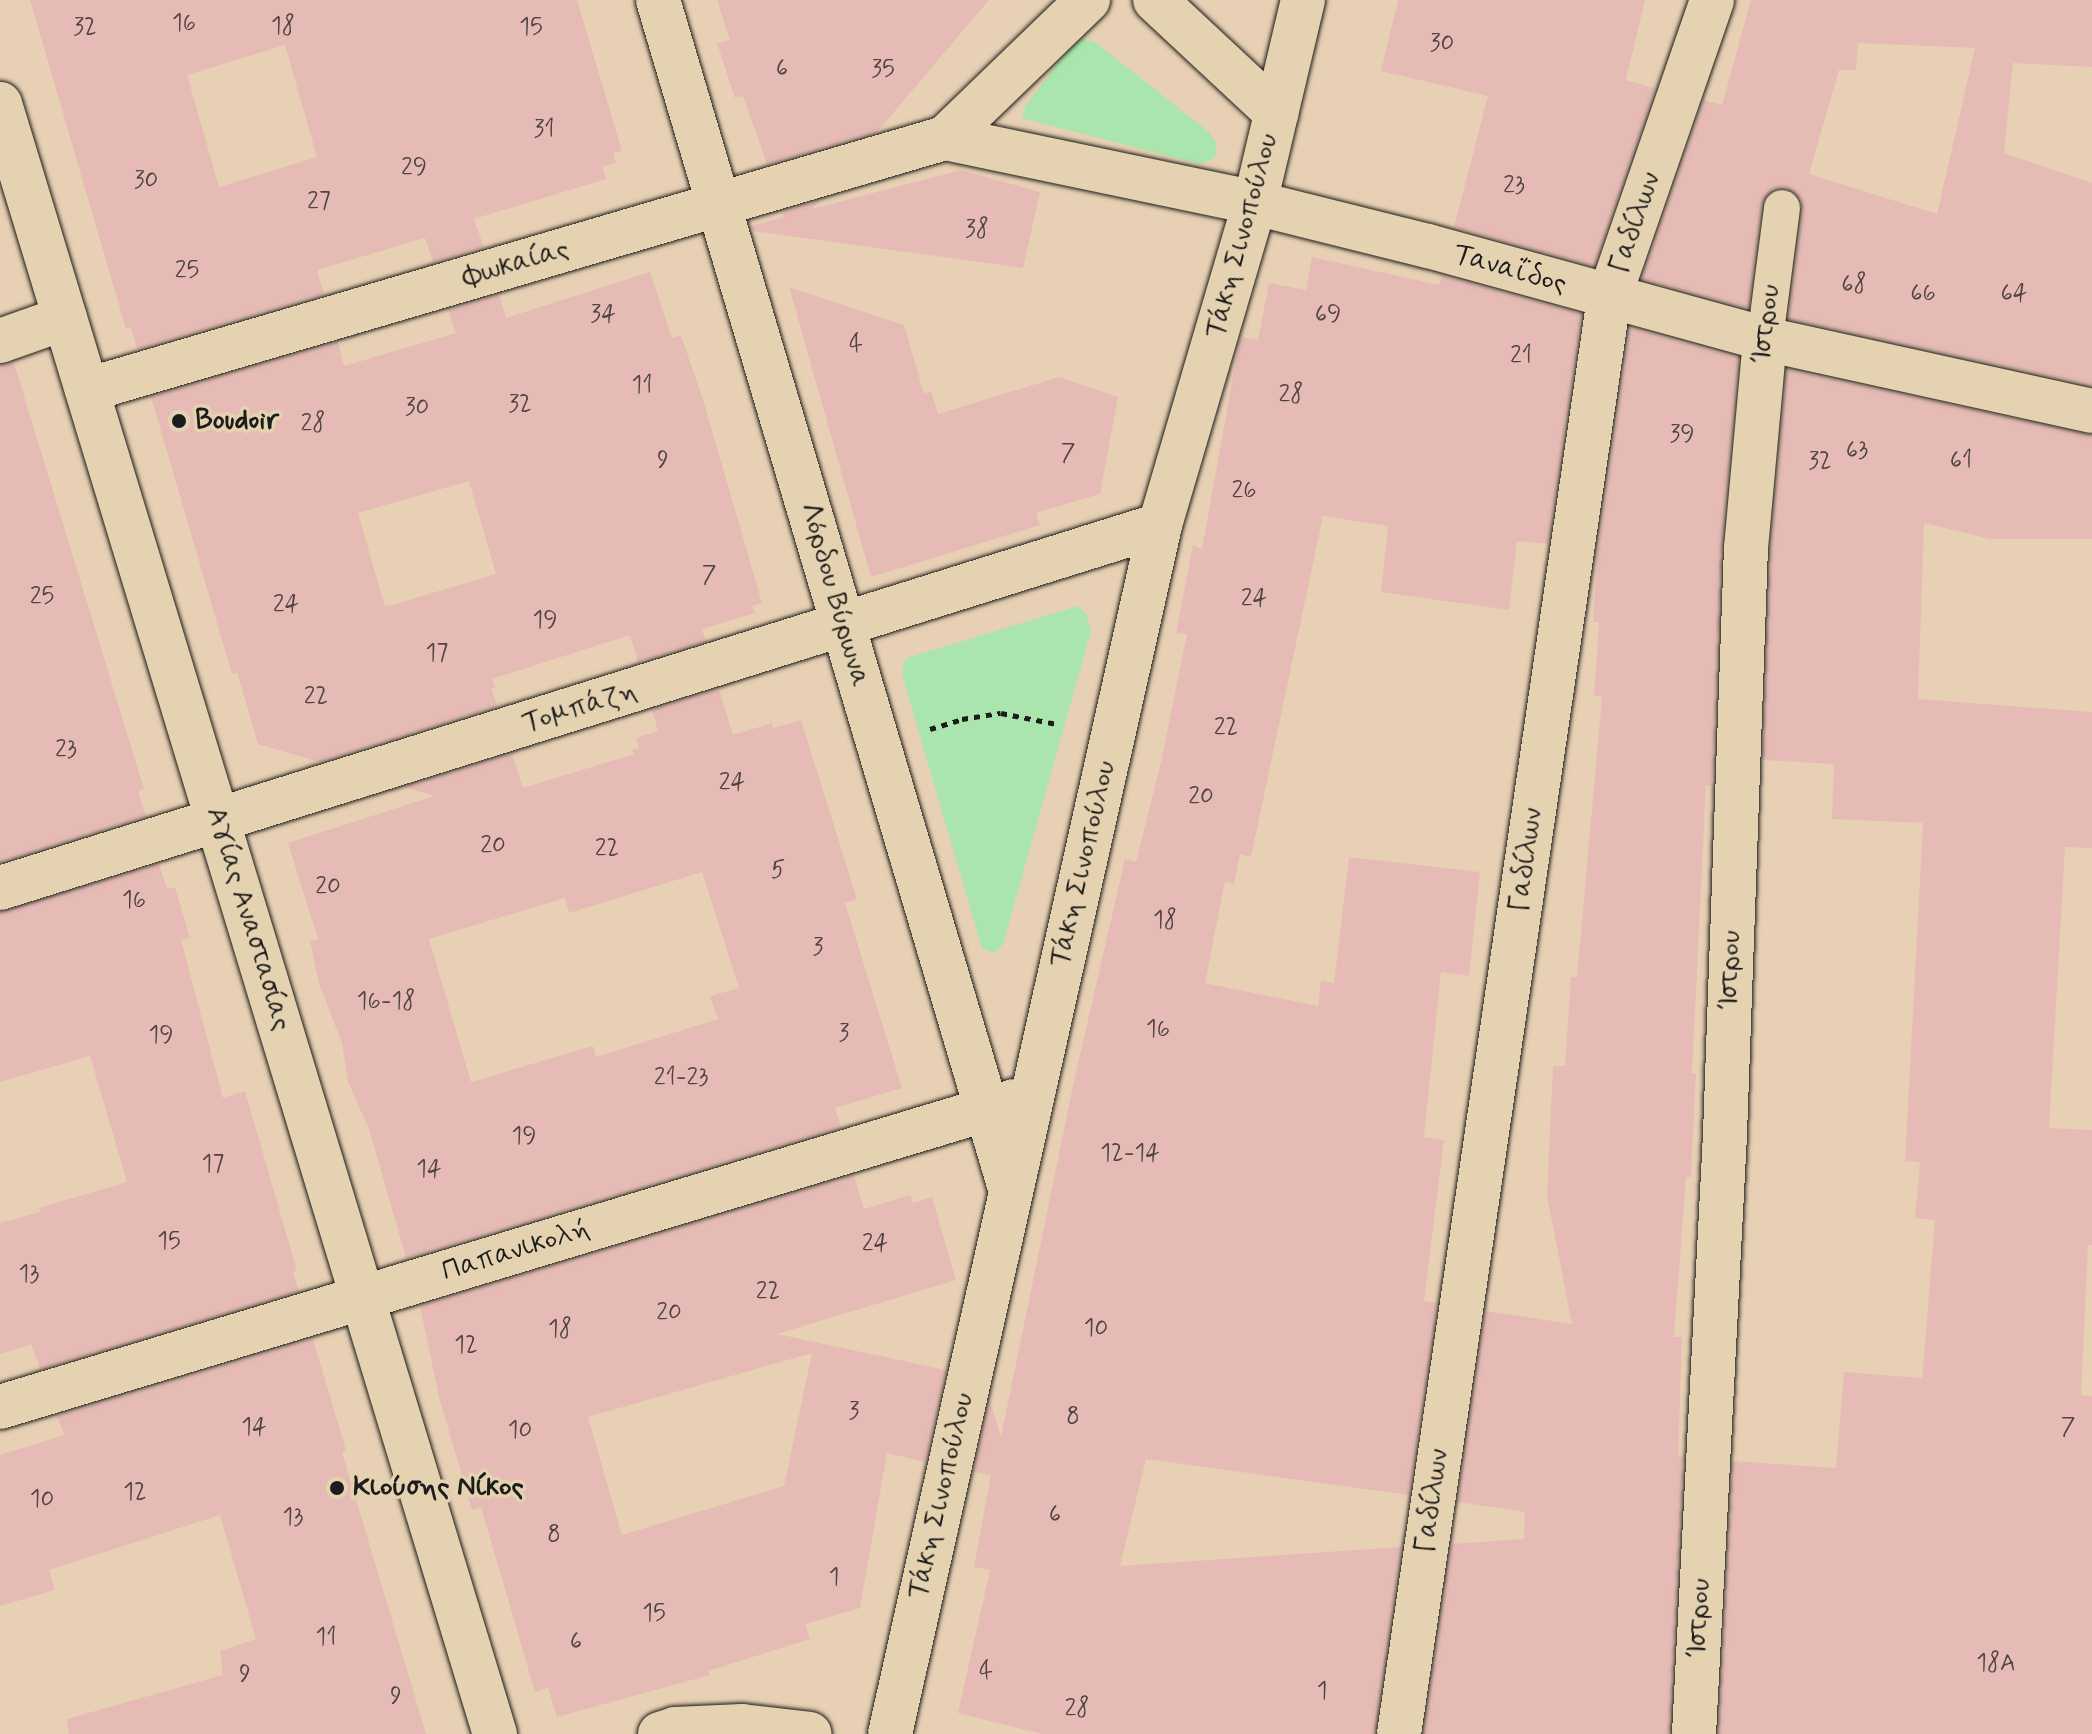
<!DOCTYPE html>
<meta charset="utf-8">
<style>
body{margin:0}
#map{position:relative;width:2092px;height:1734px;overflow:hidden;background:#e8d0b4;font-family:Mynerve,sans-serif}
div>[style]{position:absolute}
[style*='--x']{left:calc(var(--x)*1px);top:calc(var(--y)*1px);width:calc(var(--w)*1px);rotate:calc(var(--a)*1deg)}
.green>*{inset:0;background:#a9e5ac}
.building>*{inset:0;background:#e7bbb5}
.path>*{height:5px;margin-top:-2.5px;transform-origin:0;background:repeating-linear-gradient(90deg,#1c1c1c 0 6px,transparent 0 12px)}
.roads{filter:drop-shadow(0 0 2px #1c1c1c) drop-shadow(0 0 2px #1c1c1c)}
.lane>*{height:36px;margin:-18px;padding:0 18px;transform-origin:18px;border-radius:18px;background:#e4d2b0}
.street>*{height:44px;margin:-22px;padding:0 22px;transform-origin:22px;border-radius:22px;background:#e4d2b0}
.dots>*{width:22px;height:22px;translate:-50% -50%;box-sizing:border-box;border:4px solid #e4d2b0;border-radius:50%}
span{translate:-50% -50%;white-space:nowrap;text-align:center;line-height:1.15;-webkit-text-stroke:7px #e4d2b0;paint-order:stroke}
.number-label{font-size:24px;color:#4f4442}
.number-label span{-webkit-text-stroke-width:0}
.street-label{font-size:28px;color:#1c1c1c}
.poi-label{font-size:28px;color:#1c1c1c;font-weight:700}
.left{translate:0 -50%;text-align:left}
</style>
<div id="map">
<div class="green">
<i style="clip-path:polygon(1084px 39px,1095px 42px,1209px 132px,1217px 145px,1215px 158px,1199px 164px,1022px 118px,1025px 106px,1073px 44px)"></i>
<i style="clip-path:polygon(1078px 606px,1087px 615px,1091px 631px,1003px 944px,995px 953px,982px 948px,902px 675px,904px 662px,910px 657px)"></i>
</div>
<div class="building">
<i style="clip-path:polygon(evenodd,30px 0,577px 0,622px 151px,613px 153px,616px 163px,602px 167px,606px 179px,474px 219px,484px 247px,433px 262px,425px 238px,317px 270px,324px 294px,137px 349px,131px 328px,126px 329px,30px 0,285px 45px,317px 157px,219px 187px,187px 75px,285px 45px)"></i>
<i style="clip-path:polygon(717px 0,989px 0,877px 132px,767px 164px,743px 96px,735px 98px,717px 43px,730px 40px)"></i>
<i style="clip-path:polygon(1398px 0,1645px 0,1626px 80px,1655px 88px,1594px 266px,1454px 227px,1488px 96px,1381px 71px)"></i>
<i style="clip-path:polygon(evenodd,1751px 0,2092px 0,2092px 67px,2013px 63px,2004px 153px,2092px 183px,2092px 385px,1789px 319px,1803px 210px,1801px 199px,1785px 187px,1773px 189px,1761px 205px,1748px 308px,1642px 279px,1704px 100px,1722px 105px,1751px 0,1858px 43px,1975px 48px,1937px 214px,1809px 174px,1839px 70px,1856px 70px,1858px 43px)"></i>
<i style="clip-path:polygon(961px 170px,1040px 192px,1023px 268px,753px 231px,751px 226px,784px 217px,783px 212px,820px 201px,812px 209px)"></i>
<i style="clip-path:polygon(1312px 257px,1439px 285px,1442px 276px,1581px 314px,1548px 544px,1517px 541px,1509px 610px,1381px 592px,1388px 526px,1323px 516px,1251px 857px,1240px 854px,1234px 884px,1225px 881px,1205px 983px,1318px 1006px,1321px 981px,1334px 983px,1349px 857px,1480px 872px,1469px 976px,1441px 972px,1424px 1137px,1444px 1140px,1424px 1301px,1437px 1303px,1409px 1495px,1146px 1459px,1120px 1566px,1401px 1547px,1375px 1734px,1042px 1734px,958px 1713px,990px 1570px,974px 1567px,991px 1475px,974px 1472px,990px 1400px,1001px 1437px,1074px 1081px,1125px 859px,1136px 862px,1161px 762px,1187px 634px,1176px 633px,1193px 545px,1202px 549px,1239px 344px,1242px 337px,1258px 340px,1269px 283px,1306px 290px)"></i>
<i style="clip-path:polygon(evenodd,650px 272px,672px 338px,681px 335px,705px 406px,762px 603px,752px 606px,755px 613px,702px 629px,706px 641px,638px 662px,630px 635px,492px 679px,495px 687px,491px 688px,497px 706px,319px 762px,258px 744px,237px 672px,232px 674px,151px 397px,338px 342px,344px 366px,456px 333px,448px 310px,499px 295px,506px 318px,650px 272px,469px 481px,496px 574px,385px 607px,358px 513px,469px 481px)"></i>
<i style="clip-path:polygon(789px 287px,904px 325px,924px 394px,931px 391px,938px 414px,1059px 377px,1118px 397px,1100px 494px,1036px 513px,1040px 525px,871px 577px)"></i>
<i style="clip-path:polygon(1630px 328px,1738px 358px,1721px 547px,1712px 785px,1706px 785px,1692px 1073px,1696px 1073px,1691px 1177px,1686px 1177px,1674px 1337px,1682px 1337px,1678px 1457px,1683px 1457px,1669px 1734px,1424px 1734px,1452px 1544px,1524px 1539px,1525px 1512px,1458px 1502px,1486px 1311px,1572px 1324px,1547px 1196px,1553px 1066px,1565px 1066px,1571px 977px,1577px 977px,1602px 697px,1594px 696px,1599px 622px,1593px 622px,1598px 549px)"></i>
<i style="clip-path:polygon(14px 363px,144px 789px,138px 791px,146px 816px,0 862px,0 365px)"></i>
<i style="clip-path:polygon(1787px 370px,2092px 435px,2092px 539px,1990px 539px,1924px 523px,1918px 699px,2092px 712px,2092px 848px,2065px 847px,2049px 1128px,2092px 1130px,2092px 1245px,2088px 1245px,2081px 1395px,2092px 1396px,2092px 1734px,1719px 1734px,1733px 1461px,1836px 1468px,1844px 1372px,1922px 1378px,1935px 1220px,1915px 1218px,1920px 1162px,1905px 1161px,1923px 823px,1832px 819px,1834px 764px,1763px 760px,1771px 550px)"></i>
<i style="clip-path:polygon(evenodd,719px 689px,733px 735px,772px 723px,773px 728px,801px 720px,857px 899px,845px 903px,902px 1088px,835px 1108px,841px 1127px,406px 1258px,369px 1129px,348px 1082px,342px 1043px,319px 984px,310px 941px,318px 939px,288px 843px,434px 796px,405px 787px,512px 754px,523px 788px,634px 754px,632px 750px,639px 748px,636px 738px,658px 731px,652px 710px,719px 689px,702px 872px,739px 988px,710px 996px,718px 1019px,596px 1057px,593px 1046px,471px 1082px,429px 939px,565px 898px,569px 913px,702px 872px)"></i>
<i style="clip-path:polygon(159px 864px,167px 889px,175px 887px,190px 938px,181px 940px,223px 1098px,245px 1091px,297px 1271px,293px 1272px,299px 1291px,40px 1369px,31px 1344px,0 1354px,0 1223px,40px 1212px,39px 1208px,127px 1182px,90px 1056px,0 1082px,0 912px)"></i>
<i style="clip-path:polygon(evenodd,854px 1175px,864px 1209px,910px 1195px,913px 1203px,932px 1197px,956px 1280px,777px 1334px,946px 1370px,925px 1462px,887px 1453px,860px 1608px,805px 1624px,810px 1639px,708px 1671px,710px 1675px,557px 1717px,548px 1688px,535px 1692px,481px 1507px,472px 1510px,439px 1397px,420px 1306px,854px 1175px,812px 1353px,784px 1486px,622px 1535px,588px 1417px,812px 1353px)"></i>
<i style="clip-path:polygon(313px 1339px,346px 1450px,342px 1452px,426px 1734px,69px 1734px,67px 1719px,223px 1675px,220px 1651px,256px 1639px,220px 1515px,49px 1570px,55px 1590px,0 1606px,0 1455px,64px 1435px,57px 1416px)"></i>
</div>
<div class="path">
<i style="--x:930;--y:729;--w:34;--a:-17"></i>
<i style="--x:962;--y:719;--w:39;--a:-9"></i>
<i style="--x:1001;--y:713;--w:57;--a:11.1"></i>
</div>
<div class="roads">
<div class="lane">
<i style="--x:1765;--y:339;--w:132;--a:-82.6"></i>
</div>
<div class="street">
<i style="--x:658;--y:0;--w:1239;--a:73.5"></i>
<i style="--x:1155;--y:0;--w:166;--a:43"></i>
<i style="--x:0;--y:104;--w:1704;--a:73.11"></i>
<i style="--x:945;--y:138;--w:317;--a:11.8"></i>
<i style="--x:1255;--y:203;--w:178;--a:14"></i>
<i style="--x:1428;--y:246;--w:350;--a:15.4"></i>
<i style="--x:1765;--y:339;--w:335;--a:12.4"></i>
<i style="--x:0;--y:341;--w:69;--a:-19.5"></i>
<i style="--x:87;--y:390;--w:894;--a:-16.37"></i>
<i style="--x:945;--y:138;--w:199;--a:-44"></i>
<i style="--x:0;--y:888;--w:1215;--a:-17.38"></i>
<i style="--x:0;--y:1407;--w:1059;--a:-16.79"></i>
<i style="--x:660;--y:1734;--w:16;--a:-18"></i>
<i style="--x:675;--y:1729;--w:67;--a:-2.6"></i>
<i style="--x:742;--y:1726;--w:68;--a:6.7"></i>
<i style="--x:890;--y:1734;--w:1239;--a:-77.41"></i>
<i style="--x:1160;--y:525;--w:336;--a:-73.6"></i>
<i style="--x:1255;--y:203;--w:209;--a:-76.7"></i>
<i style="--x:1399;--y:1734;--w:1451;--a:-81.68"></i>
<i style="--x:1609;--y:298;--w:315;--a:-70.9"></i>
<i style="--x:1694;--y:1734;--w:601;--a:-87.04"></i>
<i style="--x:1725;--y:1134;--w:586;--a:-87.95"></i>
<i style="--x:1746;--y:548;--w:210;--a:-84.8"></i>
</div>
</div>
<div class="dots">
<i style="left:179px;top:421px;background:#1c1c1c"></i>
<i style="left:337px;top:1488px;background:#1c1c1c"></i>
</div>
<div class="number-label">
<span style="left:184px;top:24px">16</span>
<span style="left:283px;top:27px">18</span>
<span style="left:85px;top:28px">32</span>
<span style="left:531px;top:28px">15</span>
<span style="left:1442px;top:44px">30</span>
<span style="left:782px;top:69px">6</span>
<span style="left:883px;top:70px">35</span>
<span style="left:544px;top:130px">31</span>
<span style="left:414px;top:168px">29</span>
<span style="left:146px;top:181px">30</span>
<span style="left:1514px;top:186px">23</span>
<span style="left:319px;top:202px">27</span>
<span style="left:977px;top:230px">38</span>
<span style="left:187px;top:271px">25</span>
<span style="left:1854px;top:285px">68</span>
<span style="left:1923px;top:294px">66</span>
<span style="left:2014px;top:294px">64</span>
<span style="left:603px;top:315px">34</span>
<span style="left:1328px;top:315px">69</span>
<span style="left:856px;top:345px">4</span>
<span style="left:1521px;top:356px">21</span>
<span style="left:642px;top:386px">11</span>
<span style="left:1291px;top:395px">28</span>
<span style="left:520px;top:405px">32</span>
<span style="left:417px;top:408px">30</span>
<span style="left:313px;top:424px">28</span>
<span style="left:1682px;top:435px">39</span>
<span style="left:1857px;top:451px">63</span>
<span style="left:1068px;top:454px">7</span>
<span style="left:663px;top:461px">9</span>
<span style="left:1961px;top:461px">61</span>
<span style="left:1820px;top:462px">32</span>
<span style="left:1244px;top:491px">26</span>
<span style="left:709px;top:576px">7</span>
<span style="left:42px;top:597px">25</span>
<span style="left:1254px;top:599px">24</span>
<span style="left:286px;top:605px">24</span>
<span style="left:545px;top:621px">19</span>
<span style="left:437px;top:654px">17</span>
<span style="left:316px;top:697px">22</span>
<span style="left:1226px;top:728px">22</span>
<span style="left:66px;top:750px">23</span>
<span style="left:732px;top:783px">24</span>
<span style="left:1201px;top:797px">20</span>
<span style="left:493px;top:846px">20</span>
<span style="left:607px;top:849px">22</span>
<span style="left:778px;top:871px">5</span>
<span style="left:328px;top:887px">20</span>
<span style="left:134px;top:901px">16</span>
<span style="left:1165px;top:921px">18</span>
<span style="left:818px;top:948px">3</span>
<span style="left:386px;top:1002px">16-18</span>
<span style="left:1158px;top:1030px">16</span>
<span style="left:844px;top:1034px">3</span>
<span style="left:161px;top:1036px">19</span>
<span style="left:681px;top:1078px">21-23</span>
<span style="left:524px;top:1137px">19</span>
<span style="left:1130px;top:1154px">12-14</span>
<span style="left:213px;top:1165px">17</span>
<span style="left:429px;top:1170px">14</span>
<span style="left:169px;top:1242px">15</span>
<span style="left:875px;top:1244px">24</span>
<span style="left:29px;top:1275px">13</span>
<span style="left:768px;top:1292px">22</span>
<span style="left:669px;top:1313px">20</span>
<span style="left:1096px;top:1329px">10</span>
<span style="left:560px;top:1330px">18</span>
<span style="left:466px;top:1346px">12</span>
<span style="left:854px;top:1412px">3</span>
<span style="left:1073px;top:1417px">8</span>
<span style="left:254px;top:1428px">14</span>
<span style="left:2068px;top:1428px">7</span>
<span style="left:520px;top:1431px">10</span>
<span style="left:135px;top:1493px">12</span>
<span style="left:42px;top:1500px">10</span>
<span style="left:1055px;top:1515px">6</span>
<span style="left:293px;top:1518px">13</span>
<span style="left:554px;top:1535px">8</span>
<span style="left:834px;top:1578px">1</span>
<span style="left:654px;top:1614px">15</span>
<span style="left:326px;top:1638px">11</span>
<span style="left:576px;top:1642px">6</span>
<span style="left:1996px;top:1664px">18Α</span>
<span style="left:986px;top:1672px">4</span>
<span style="left:245px;top:1675px">9</span>
<span style="left:1322px;top:1692px">1</span>
<span style="left:396px;top:1697px">9</span>
<span style="left:1077px;top:1709px">28</span>
</div>
<div class="street-label">
<span style="left:1636px;top:223px;rotate:-71deg">Γαδίλων</span>
<span style="left:1243px;top:236px;rotate:-75deg">Τάκη Σινοπούλου</span>
<span style="left:516px;top:264px;rotate:-16deg">Φωκαίας</span>
<span style="left:1510px;top:270px;rotate:16deg">Ταναΐδος</span>
<span style="left:1767px;top:324px;rotate:-83deg">Ίστρου</span>
<span style="left:834px;top:595px;rotate:74deg">Λόρδου Βύρωνα</span>
<span style="left:580px;top:708px;rotate:-17deg">Τομπάζη</span>
<span style="left:1527px;top:860px;rotate:-82deg">Γαδίλων</span>
<span style="left:1084px;top:864px;rotate:-77deg">Τάκη Σινοπούλου</span>
<span style="left:248px;top:919px;rotate:73deg">Αγίας Αναστασίας</span>
<span style="left:1731px;top:970px;rotate:-88deg">Ίστρου</span>
<span style="left:516px;top:1251px;rotate:-17deg">Παπανικολή</span>
<span style="left:942px;top:1496px;rotate:-77deg">Τάκη Σινοπούλου</span>
<span style="left:1433px;top:1501px;rotate:-82deg">Γαδίλων</span>
<span style="left:1700px;top:1618px;rotate:-87deg">Ίστρου</span>
</div>
<div class="poi-label">
<span class="left" style="left:195px;top:421px">Boudoir</span>
<span class="left" style="left:353px;top:1488px">Κιούσης Νίκος</span>
</div>
</div>
